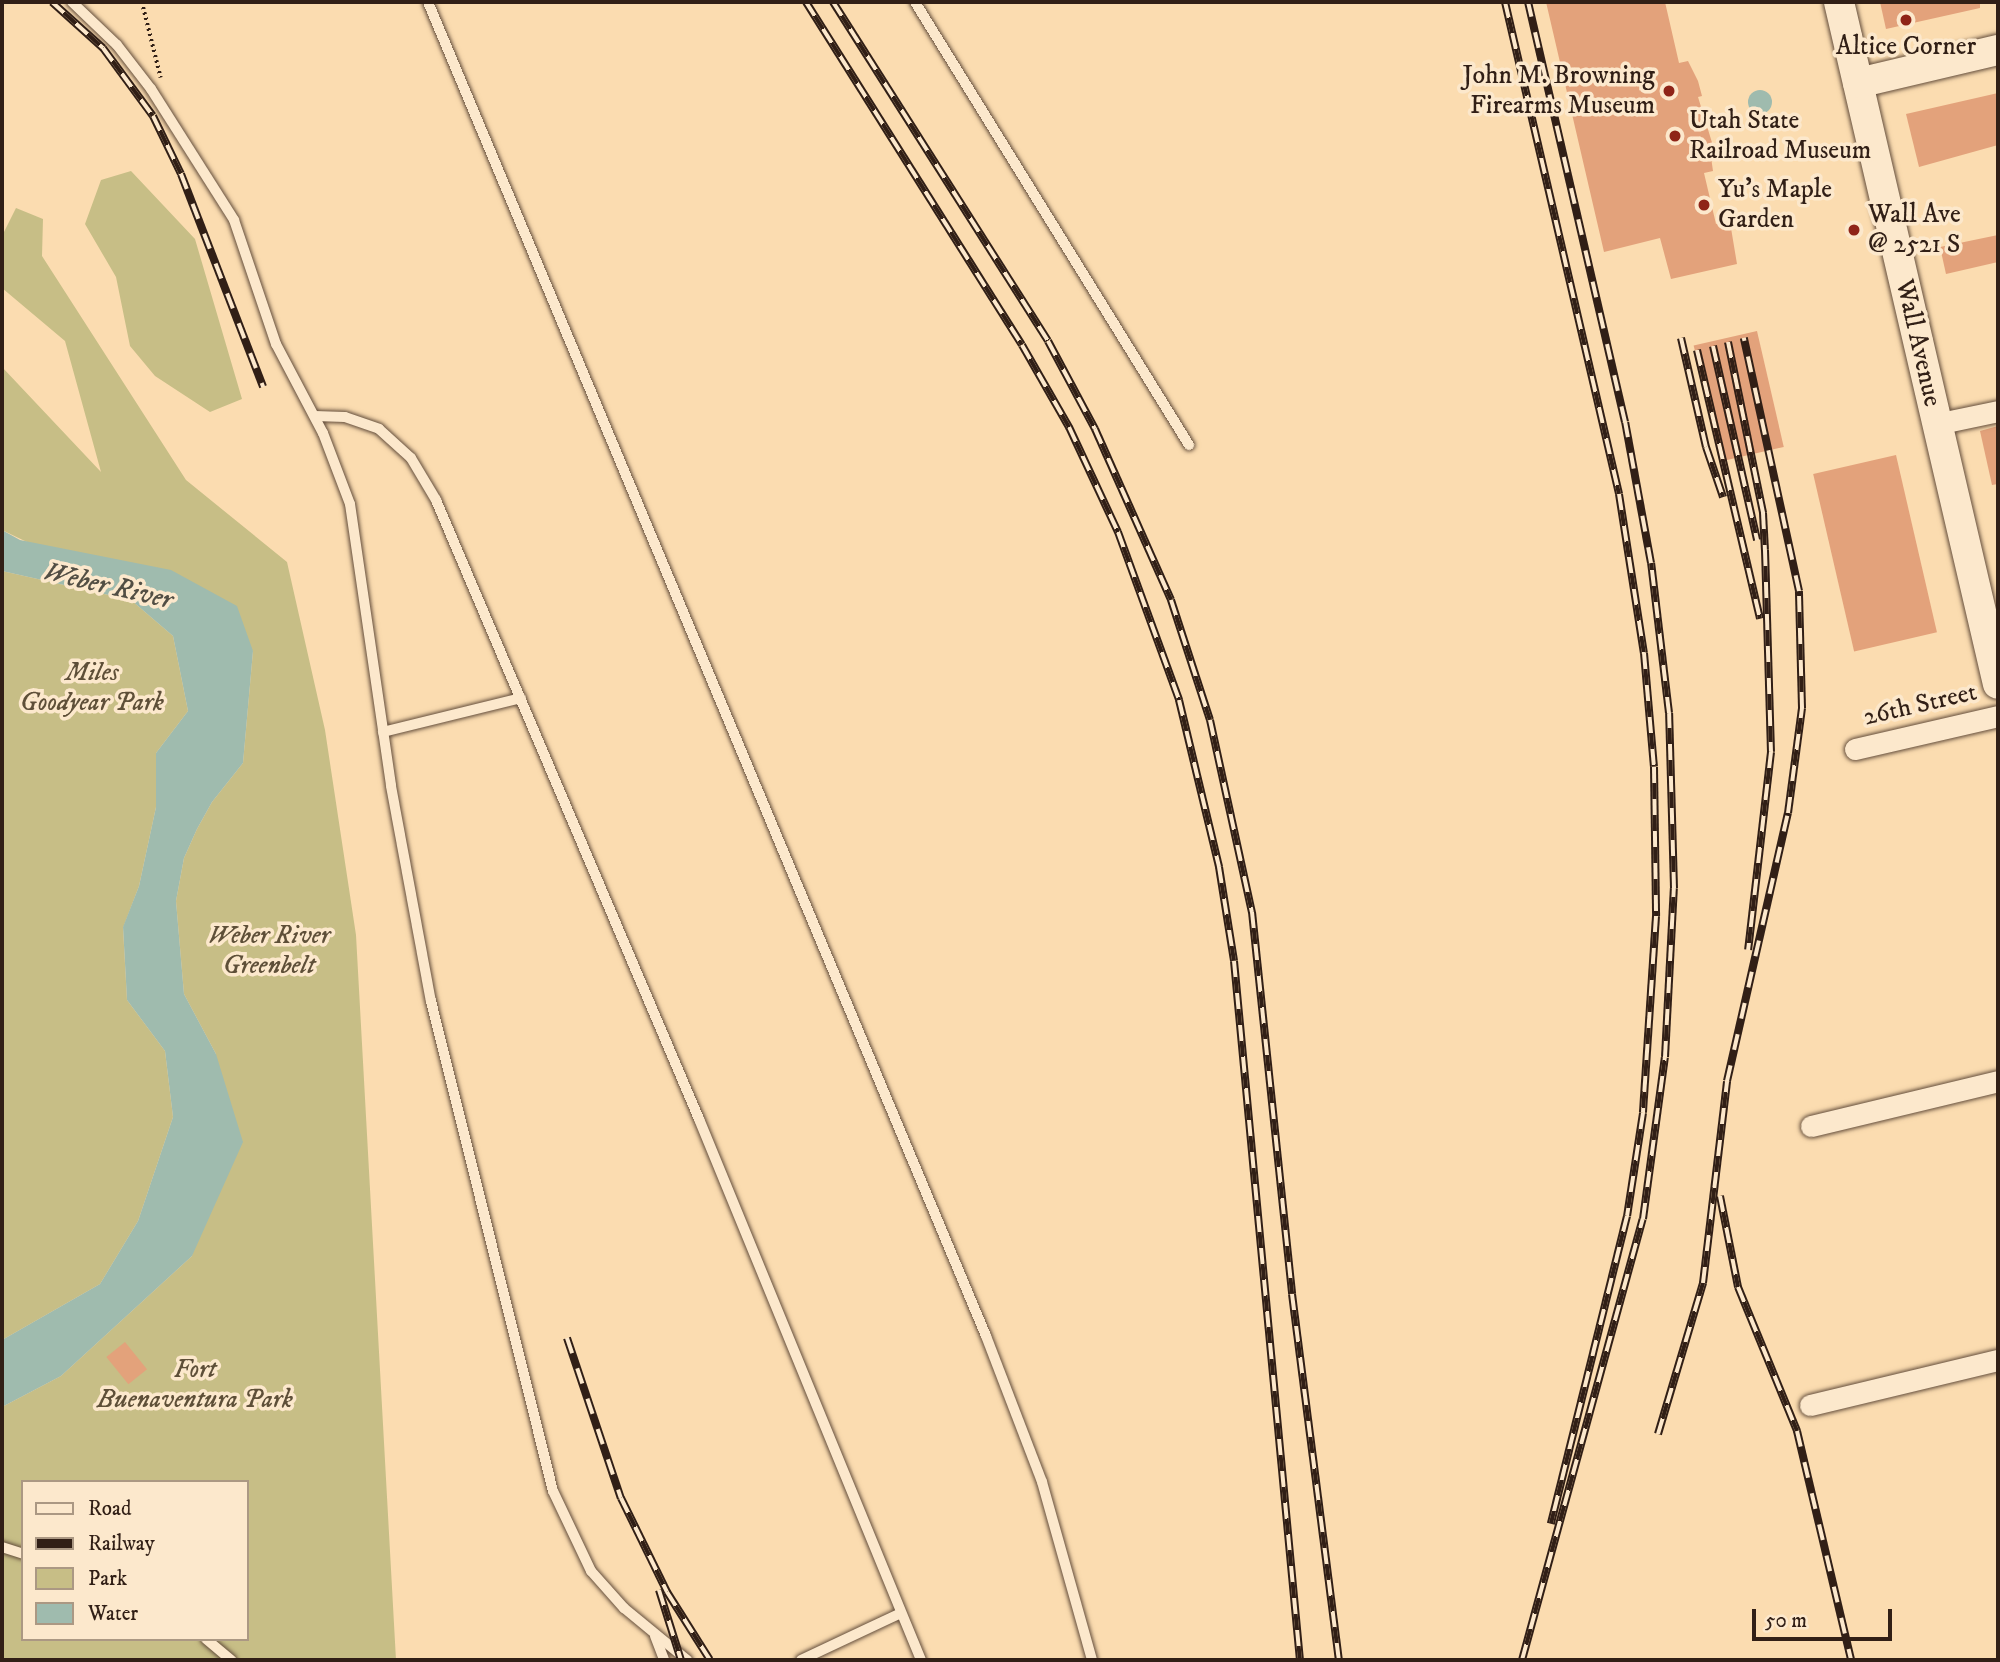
<!DOCTYPE html>
<meta charset="utf-8">
<style>
body{margin:0}
#map{position:relative;width:2000px;height:1662px;overflow:hidden;background:#fbdcb0;font-family:"IM FELL DW Pica",serif}
div>[style]{position:absolute}
[style*='--x']{left:calc(var(--x)*1px);top:calc(var(--y)*1px);width:calc(var(--w)*1px);rotate:calc(var(--a)*1deg)}
.green>*{inset:0;background:#c7be86}
.water>*{inset:0;background:#9fbbae}
.round{border-radius:50%}
.building>*{inset:0;background:#e3a27b;transform-origin:0 0}
.path>*{height:3.5px;margin-top:-1.75px;transform-origin:0;background:repeating-linear-gradient(90deg,#311f16 0 2px,transparent 0 5.5px)}
.roads{filter:drop-shadow(0 0 2px #644e3c) drop-shadow(0 0 2px #644e3c)}
.lane>*{height:10px;margin:-5px;padding:0 5px;transform-origin:5px;border-radius:5px;background:#fce8cc}
.street>*{height:21px;margin:-10.5px;padding:0 10.5px;transform-origin:10.5px;border-radius:10.5px;background:#fce8cc}
.secondary>*{height:30px;margin:-15px;padding:0 15px;transform-origin:15px;border-radius:15px;background:#fce8cc}
.rail>*{height:8px;margin-top:-4px;transform-origin:0;background:repeating-linear-gradient(90deg,#fce8cc 0 16px,#311f16 0 32px);box-sizing:border-box;border-block:2px solid #311f16}
.dots>*{width:19px;height:19px;translate:-50% -50%;box-sizing:border-box;border:4px solid #fce8cc;border-radius:50%}
span{translate:-50% -50%;white-space:nowrap;text-align:center;line-height:1.15;-webkit-text-stroke:7px #fce8cc;paint-order:stroke}
.poi-label{font-size:26px;color:#311f16}
.right{translate:-100% -50%;text-align:right}
.left{translate:0 -50%;text-align:left}
.street-label{font-size:26px;color:#311f16}
.park-label{font-size:26px;color:#5e4f38;font-style:italic}
.water-label{font-size:28px;color:#524e44;font-style:italic}
.frame{position:absolute;inset:0;border:4px solid #311f16;pointer-events:none}
.legend{position:absolute;left:21px;top:1480px;width:228px;height:161px;box-sizing:border-box;background:#fce8cc;border:2px solid #ab9883;margin:0;padding:9px 12px;list-style:none;font-size:21px;color:#311f16}
.legend li{display:flex;align-items:center;gap:14px;height:35px}
.legend b{width:35px;border:2px solid #ab9883}
.scale{position:absolute;left:1752px;top:1609px;width:140px;height:32px;box-sizing:border-box;border:4px solid #311f16;border-top:0;padding-left:9px;font-size:21px;line-height:24px;white-space:nowrap;color:#311f16;-webkit-text-stroke:5px #fce8cc;paint-order:stroke}
</style>
<div id="map">
<div class="green">
<i style="clip-path:polygon(131px 171px,195px 239px,242px 399px,210px 412px,155px 376px,130px 346px,116px 277px,85px 224px,101px 180px)"></i>
<i style="clip-path:polygon(evenodd,16px 208px,43px 219px,42px 256px,186px 480px,287px 562px,325px 730px,356px 935px,396px 1660px,2px 1660px,2px 1407px,61px 1376px,192px 1256px,216px 1054px,184px 994px,176px 901px,184px 858px,197px 829px,212px 802px,243px 763px,253px 651px,2px 530px,2px 367px,101px 472px,65px 341px,2px 288px,2px 236px,16px 208px,23px 1482px,247px 1482px,247px 1639px,23px 1639px,23px 1482px)"></i>
<i style="clip-path:polygon(2px 571px,131px 600px,173px 636px,188px 711px,156px 753px,156px 807px,139px 886px,123px 928px,127px 1000px,165px 1051px,173px 1117px,138px 1221px,100px 1284px,2px 1340px)"></i>
</div>
<div class="water">
<i class="round" style="left:1748px;top:90px;width:24px;height:24px"></i>
<i style="clip-path:polygon(2px 530px,20px 540px,171px 570px,237px 606px,253px 651px,243px 763px,212px 802px,197px 829px,184px 858px,176px 901px,184px 994px,216px 1054px,243px 1142px,192px 1256px,61px 1376px,2px 1407px,2px 1340px,100px 1284px,138px 1221px,173px 1117px,165px 1051px,127px 1000px,123px 927px,139px 886px,156px 807px,156px 753px,188px 711px,173px 636px,131px 600px,2px 571px)"></i>
</div>
<div class="building">
<i style="clip-path:polygon(1546px 2px,1665px 2px,1679px 63px,1688px 61px,1698px 81px,1702px 96px,1698px 97px,1714px 149px,1710px 150px,1713px 171px,1704px 173px,1716px 224px,1727px 221px,1731px 228px,1737px 264px,1671px 279px,1660px 238px,1604px 252px)"></i>
<i style="clip-path:polygon(1880px 2px,1980px 2px,1980px 8px,1886px 29px)"></i>
<i style="clip-path:polygon(1998px 93px,1998px 145px,1919px 167px,1906px 114px)"></i>
<i style="clip-path:polygon(1998px 235px,1998px 262px,1946px 274px,1940px 247px)"></i>
<i style="left:1757px;top:331px;width:119px;height:65px;rotate:77deg"></i>
<i style="clip-path:polygon(1998px 426px,1998px 484px,1992px 485px,1980px 431px)"></i>
<i style="left:1896px;top:455px;width:182px;height:85px;rotate:77deg"></i>
<i style="left:125px;top:1342px;width:35px;height:24px;rotate:51deg"></i>
</div>
<div class="path">
<i style="--x:142;--y:2;--w:78;--a:76"></i>
</div>
<div class="roads">
<div class="lane">
<i style="--x:72;--y:2;--w:62;--a:43.7"></i>
<i style="--x:117;--y:45;--w:56;--a:52.3"></i>
<i style="--x:151;--y:89;--w:155;--a:57.6"></i>
<i style="--x:234;--y:220;--w:131;--a:71.3"></i>
<i style="--x:276;--y:344;--w:101;--a:62.2"></i>
<i style="--x:323;--y:433;--w:76;--a:69.2"></i>
<i style="--x:350;--y:504;--w:285;--a:81.7"></i>
<i style="--x:391;--y:786;--w:219;--a:79.5"></i>
<i style="--x:431;--y:1001;--w:505;--a:76.02"></i>
<i style="--x:553;--y:1491;--w:89;--a:64.6"></i>
<i style="--x:591;--y:1571;--w:50;--a:48.3"></i>
<i style="--x:624;--y:1608;--w:82;--a:39.5"></i>
<i style="--x:428;--y:2;--w:1446;--a:67.3"></i>
<i style="--x:986;--y:1336;--w:156;--a:69"></i>
<i style="--x:1042;--y:1482;--w:185;--a:74.3"></i>
<i style="--x:915;--y:2;--w:521;--a:58.26"></i>
<i style="--x:315;--y:416;--w:30;--a:2"></i>
<i style="--x:345;--y:417;--w:36;--a:19"></i>
<i style="--x:379;--y:429;--w:43;--a:42.2"></i>
<i style="--x:411;--y:458;--w:49;--a:59.2"></i>
<i style="--x:436;--y:500;--w:673;--a:66.98"></i>
<i style="--x:699;--y:1119;--w:585;--a:67.69"></i>
<i style="--x:383;--y:732;--w:142;--a:-13.8"></i>
<i style="--x:2;--y:1547;--w:22;--a:18"></i>
<i style="--x:655;--y:1636;--w:26;--a:69"></i>
<i style="--x:206;--y:1639;--w:33;--a:40"></i>
<i style="--x:801;--y:1660;--w:110;--a:-25.2"></i>
</div>
<div class="street">
<i style="--x:1936;--y:424;--w:63;--a:-11.8"></i>
<i style="--x:1855;--y:749;--w:147;--a:-13"></i>
<i style="--x:1811;--y:1126;--w:192;--a:-13.5"></i>
<i style="--x:1810;--y:1405;--w:193;--a:-13.5"></i>
</div>
<div class="secondary">
<i style="--x:1839;--y:2;--w:700;--a:76.88"></i>
<i style="--x:1858;--y:83;--w:144;--a:-13.3"></i>
</div>
</div>
<div class="rail">
<i style="--x:52;--y:2;--w:69;--a:42"></i>
<i style="--x:103;--y:48;--w:84;--a:53.7"></i>
<i style="--x:153;--y:116;--w:64;--a:64.2"></i>
<i style="--x:181;--y:174;--w:228;--a:68.9"></i>
<i style="--x:806;--y:2;--w:405;--a:57.8"></i>
<i style="--x:1022;--y:345;--w:95;--a:60.2"></i>
<i style="--x:1069;--y:427;--w:116;--a:65"></i>
<i style="--x:1118;--y:532;--w:179;--a:70"></i>
<i style="--x:1179;--y:700;--w:172;--a:76.5"></i>
<i style="--x:1219;--y:867;--w:95;--a:80.9"></i>
<i style="--x:1234;--y:961;--w:702;--a:84.61"></i>
<i style="--x:833;--y:2;--w:401;--a:57.6"></i>
<i style="--x:1048;--y:341;--w:100;--a:61.9"></i>
<i style="--x:1095;--y:429;--w:187;--a:66"></i>
<i style="--x:1171;--y:600;--w:126;--a:72"></i>
<i style="--x:1210;--y:720;--w:197;--a:77.7"></i>
<i style="--x:1252;--y:912;--w:384;--a:84"></i>
<i style="--x:1292;--y:1294;--w:369;--a:82.7"></i>
<i style="--x:1505;--y:2;--w:505;--a:76.95"></i>
<i style="--x:1619;--y:494;--w:161;--a:81.1"></i>
<i style="--x:1644;--y:653;--w:114;--a:85"></i>
<i style="--x:1654;--y:767;--w:149;--a:89.2"></i>
<i style="--x:1656;--y:916;--w:197;--a:93.8"></i>
<i style="--x:1643;--y:1113;--w:104;--a:98.8"></i>
<i style="--x:1627;--y:1216;--w:317;--a:103.9"></i>
<i style="--x:1681;--y:338;--w:112;--a:77.1"></i>
<i style="--x:1706;--y:447;--w:53;--a:71.2"></i>
<i style="--x:1728;--y:342;--w:175;--a:78.4"></i>
<i style="--x:1763;--y:513;--w:37;--a:87"></i>
<i style="--x:1765;--y:550;--w:202;--a:88.3"></i>
<i style="--x:1771;--y:752;--w:199;--a:96.6"></i>
<i style="--x:1713;--y:346;--w:199;--a:77.2"></i>
<i style="--x:1697;--y:350;--w:276;--a:76.8"></i>
<i style="--x:1720;--y:1196;--w:93;--a:78.8"></i>
<i style="--x:1738;--y:1287;--w:156;--a:67.7"></i>
<i style="--x:1797;--y:1431;--w:235;--a:76.7"></i>
<i style="--x:567;--y:1338;--w:169;--a:71.4"></i>
<i style="--x:621;--y:1498;--w:105;--a:63.9"></i>
<i style="--x:667;--y:1592;--w:80;--a:57.7"></i>
<i style="--x:1658;--y:1434;--w:158;--a:-73.4"></i>
<i style="--x:1703;--y:1283;--w:203;--a:-83.2"></i>
<i style="--x:1727;--y:1081;--w:275;--a:-77.2"></i>
<i style="--x:1788;--y:813;--w:106;--a:-82.4"></i>
<i style="--x:1802;--y:708;--w:117;--a:-91.5"></i>
<i style="--x:1799;--y:591;--w:259;--a:-102.3"></i>
<i style="--x:659;--y:1590;--w:73;--a:72.6"></i>
<i style="--x:1522;--y:1660;--w:457;--a:-74.7"></i>
<i style="--x:1643;--y:1219;--w:163;--a:-82.3"></i>
<i style="--x:1665;--y:1057;--w:169;--a:-87"></i>
<i style="--x:1674;--y:888;--w:175;--a:-91.6"></i>
<i style="--x:1669;--y:713;--w:151;--a:-96.8"></i>
<i style="--x:1651;--y:563;--w:143;--a:-100.4"></i>
<i style="--x:1625;--y:422;--w:431;--a:-103"></i>
</div>
<div class="dots">
<i style="left:1906px;top:20px;background:#8f2418"></i>
<i style="left:1669px;top:91px;background:#8f2418"></i>
<i style="left:1675px;top:136px;background:#8f2418"></i>
<i style="left:1704px;top:205px;background:#8f2418"></i>
<i style="left:1854px;top:230px;background:#8f2418"></i>
</div>
<div class="poi-label">
<span style="left:1906px;top:47px">Altice Corner</span>
<span class="right" style="left:1655px;top:91px">John M. Browning<br>Firearms Museum</span>
<span class="left" style="left:1689px;top:136px">Utah State<br>Railroad Museum</span>
<span class="left" style="left:1718px;top:205px">Yu’s Maple<br>Garden</span>
<span class="left" style="left:1868px;top:230px">Wall Ave<br>@ 2521 S</span>
</div>
<div class="street-label">
<span style="left:1918px;top:343px;rotate:77deg">Wall Avenue</span>
<span style="left:1920px;top:705px;rotate:-13deg">26th Street</span>
</div>
<div class="park-label">
<span style="left:92px;top:688px">Miles<br>Goodyear Park</span>
<span style="left:269px;top:951px">Weber River<br>Greenbelt</span>
<span style="left:195px;top:1385px">Fort<br>Buenaventura Park</span>
</div>
<div class="water-label">
<span style="left:108px;top:586px;rotate:13deg">Weber River</span>
</div>
<div class="frame"></div>
<ul class="legend">
<li><b style="height:9px;background:#fce8cc"></b>Road</li>
<li><b style="height:9px;background:#311f16"></b>Railway</li>
<li><b style="height:19px;background:#c7be86"></b>Park</li>
<li><b style="height:19px;background:#9fbbae"></b>Water</li>
</ul>
<div class="scale">50 m</div>
</div>
